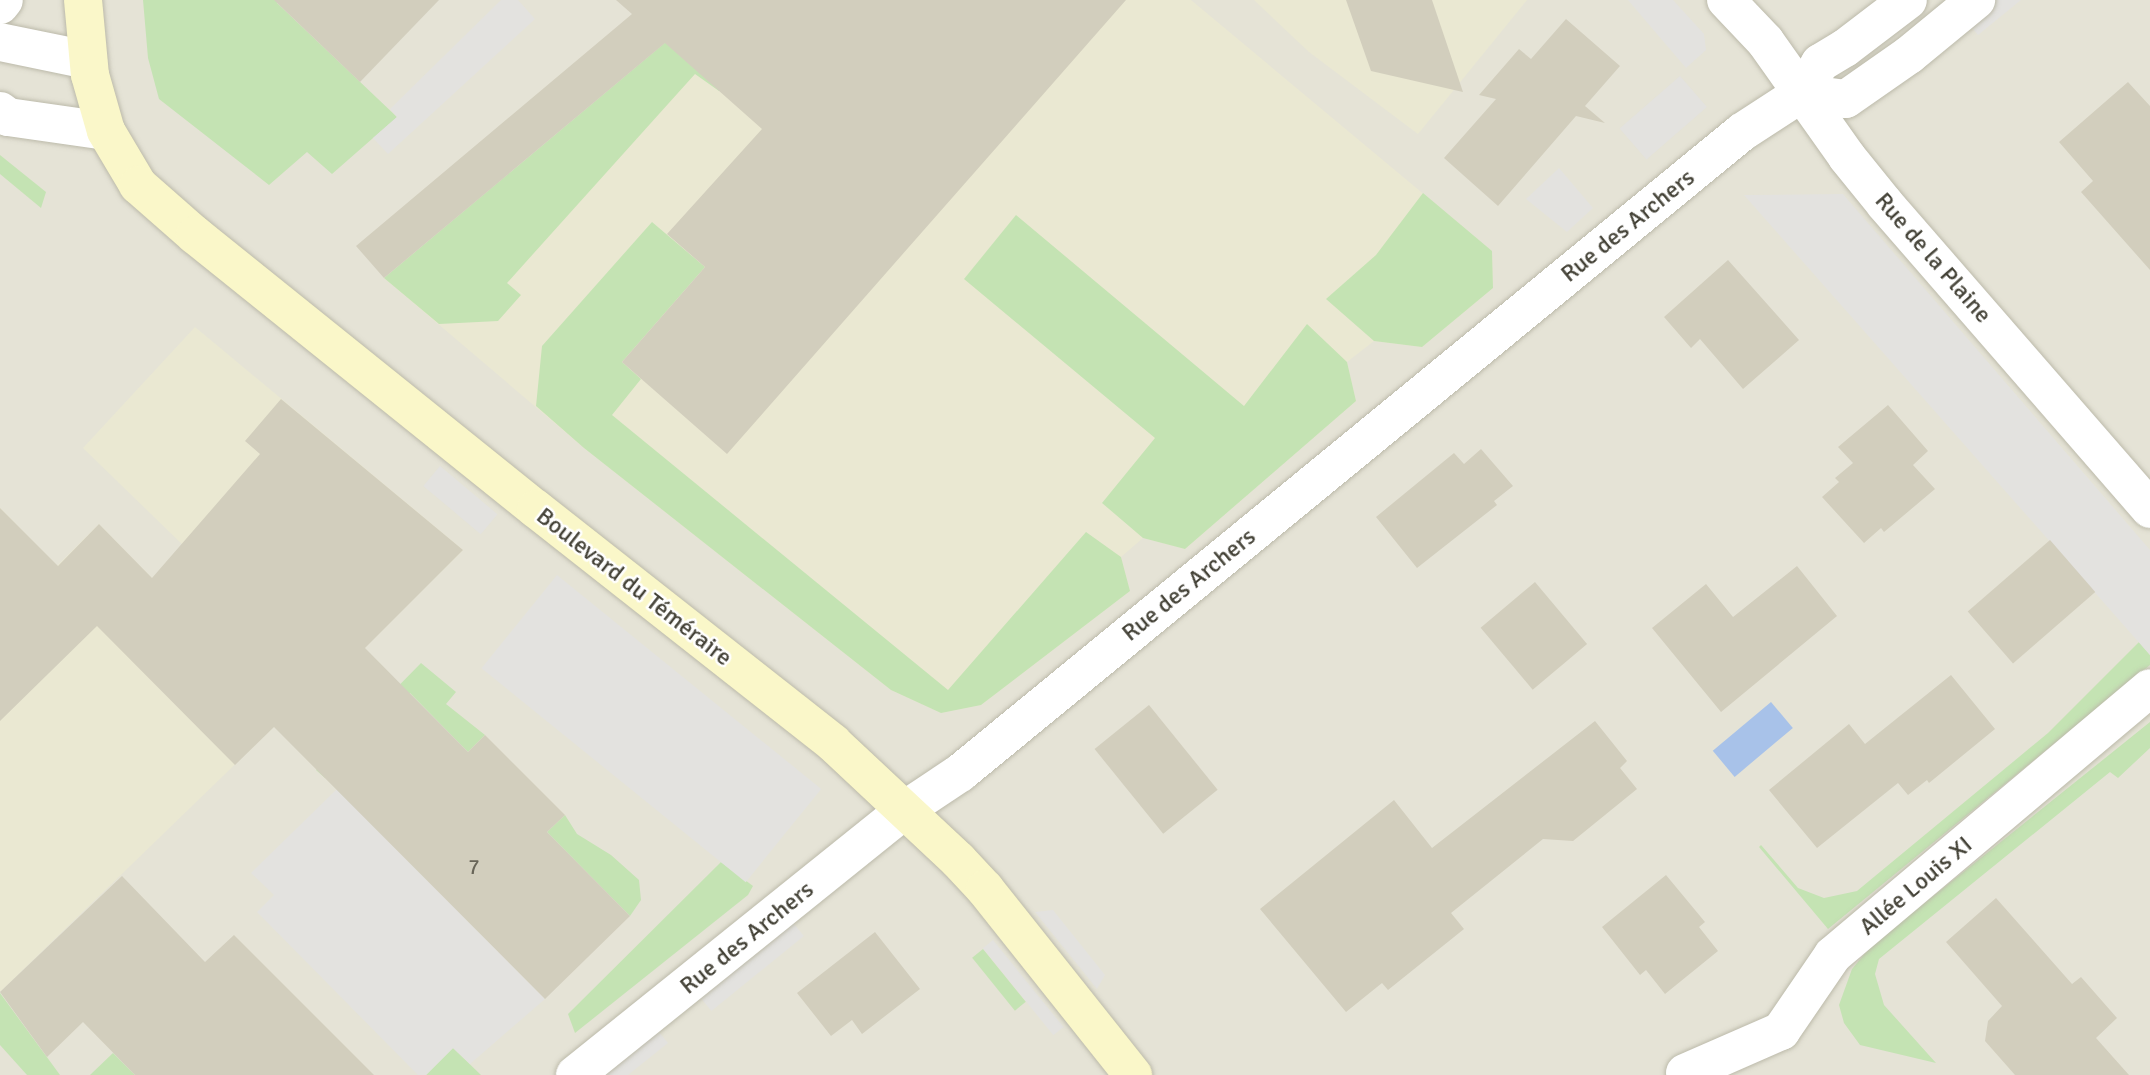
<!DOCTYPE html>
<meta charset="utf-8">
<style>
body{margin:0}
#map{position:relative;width:2150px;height:1075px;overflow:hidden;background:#f2f1e7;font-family:Signika,sans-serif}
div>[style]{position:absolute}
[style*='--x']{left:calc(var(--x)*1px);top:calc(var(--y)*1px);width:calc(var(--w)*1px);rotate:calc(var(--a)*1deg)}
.residential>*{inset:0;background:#e5e3d6;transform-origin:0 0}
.education>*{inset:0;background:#eae8d2}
.green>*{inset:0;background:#c4e3b3;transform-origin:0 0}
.parking>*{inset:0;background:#e3e2df;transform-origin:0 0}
.water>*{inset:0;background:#a8c2e9;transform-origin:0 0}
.building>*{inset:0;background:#d2cebd;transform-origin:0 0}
.roads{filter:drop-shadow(0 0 2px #bcbaaa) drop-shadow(0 0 2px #bcbaaa)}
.minor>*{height:38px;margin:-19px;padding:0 19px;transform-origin:19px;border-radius:19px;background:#fff}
.secondary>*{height:38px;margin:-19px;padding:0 19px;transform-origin:19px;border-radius:19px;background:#faf7c9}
span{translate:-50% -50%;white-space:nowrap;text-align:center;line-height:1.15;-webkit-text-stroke:5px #fff;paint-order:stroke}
.number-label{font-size:21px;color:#686558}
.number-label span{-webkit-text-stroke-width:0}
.street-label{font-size:24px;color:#444237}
</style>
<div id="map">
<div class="residential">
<i style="left:0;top:0;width:2150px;height:1075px"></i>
</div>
<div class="education">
<i style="clip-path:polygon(716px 0,1191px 0,1492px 251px,1493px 288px,1422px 347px,1374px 341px,1347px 362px,1356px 401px,1185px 549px,1143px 538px,1121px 557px,1130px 591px,981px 705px,941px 713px,891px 690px,584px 448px,384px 278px)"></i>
<i style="clip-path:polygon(1254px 0,1527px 0,1418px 134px,1309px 52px)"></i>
<i style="clip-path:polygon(195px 327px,463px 550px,327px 685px,83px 448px)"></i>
<i style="clip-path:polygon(0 508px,57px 566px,99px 524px,286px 715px,0 992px)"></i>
</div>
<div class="green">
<i style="clip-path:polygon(143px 0,280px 0,277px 3px,397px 117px,332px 174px,307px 152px,269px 185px,159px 99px,148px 58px)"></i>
<i style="clip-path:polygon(716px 0,793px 0,795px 4px,719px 91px,695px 74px,507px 283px,521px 295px,498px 321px,439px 324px,384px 278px)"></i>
<i style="clip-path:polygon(0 155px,46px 192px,41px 208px,0 174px)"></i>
<i style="clip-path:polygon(1423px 193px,1492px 251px,1493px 288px,1422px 347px,1374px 341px,1326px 299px,1376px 255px)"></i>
<i style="clip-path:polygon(1016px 215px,1244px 406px,1307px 324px,1347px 362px,1356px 401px,1185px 549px,1143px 538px,1102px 503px,1155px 438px,964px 279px)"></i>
<i style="clip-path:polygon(652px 222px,705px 267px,622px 362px,641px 379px,612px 415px,948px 690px,1086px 532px,1121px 557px,1130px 591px,981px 705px,941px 713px,891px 690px,584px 448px,536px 406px,542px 346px)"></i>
<i style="clip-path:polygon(2139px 642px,2150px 655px,2150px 665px,1828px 929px,1759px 847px,1761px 845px,1798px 888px,1824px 898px,1857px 891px,2048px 733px)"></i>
<i style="clip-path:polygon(421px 663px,456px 692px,446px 704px,485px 735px,468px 752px,410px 693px,325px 778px,316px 770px)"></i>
<i style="clip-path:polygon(2150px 722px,2150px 748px,2118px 778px,2110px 772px,1879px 959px,1875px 974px,1884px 1005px,1936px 1063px,1860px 1045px,1844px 1023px,1839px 1005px,1852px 969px,1871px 946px)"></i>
<i style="clip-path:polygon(565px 815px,577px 834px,611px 855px,639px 880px,641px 900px,630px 916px,547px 832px)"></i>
<i style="clip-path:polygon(721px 862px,753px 886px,748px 895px,575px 1033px,568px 1014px)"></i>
<i style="left:983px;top:949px;width:68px;height:14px;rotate:51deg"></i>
<i style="clip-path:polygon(0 993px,60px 1075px,27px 1075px,0 1045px)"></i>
<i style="clip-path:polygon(453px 1048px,481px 1075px,426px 1075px)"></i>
<i style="clip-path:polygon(113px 1053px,135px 1075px,90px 1075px)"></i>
</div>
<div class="parking">
<i style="clip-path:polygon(501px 0,518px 0,535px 19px,388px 154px,373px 138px,397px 117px,390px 109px)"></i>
<i style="clip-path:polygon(1628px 0,1673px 0,1704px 34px,1706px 50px,1686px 68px)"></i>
<i style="clip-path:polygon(1996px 0,2021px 0,1978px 35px,1968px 23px)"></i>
<i style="left:1680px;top:76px;width:41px;height:80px;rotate:49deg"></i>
<i style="clip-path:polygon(1559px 168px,1593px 208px,1567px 232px,1526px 199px)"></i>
<i style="clip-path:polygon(1843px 194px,2150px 550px,2150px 655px,1744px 195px)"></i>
<i style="left:440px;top:466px;width:75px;height:26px;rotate:40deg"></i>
<i style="left:557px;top:575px;width:340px;height:120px;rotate:39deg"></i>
<i style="clip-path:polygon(337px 789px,545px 999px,470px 1064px,453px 1048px,426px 1075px,418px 1075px,257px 912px,274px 895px,251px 873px)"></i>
<i style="clip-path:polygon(1053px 910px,1105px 975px,1097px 989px,1035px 912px)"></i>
<i style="left:790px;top:919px;width:22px;height:119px;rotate:51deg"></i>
<i style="left:993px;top:940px;width:112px;height:13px;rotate:51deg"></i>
<i style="clip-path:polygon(654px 1026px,668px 1043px,628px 1075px,593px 1075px)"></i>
</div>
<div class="water">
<i style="left:1771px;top:702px;width:34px;height:76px;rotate:50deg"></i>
</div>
<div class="building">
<i style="clip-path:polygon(274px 0,439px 0,360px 82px)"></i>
<i style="clip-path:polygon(616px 0,1126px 0,727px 454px,622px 362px,705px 267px,667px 234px,762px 129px,665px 43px,384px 278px,356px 246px,632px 14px)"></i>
<i style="clip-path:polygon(1346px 0,1432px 0,1463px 92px,1371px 71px)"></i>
<i style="clip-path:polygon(1566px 19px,1620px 66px,1585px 106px,1605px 123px,1576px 116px,1498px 206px,1444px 158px,1496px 99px,1479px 95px,1519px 49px,1531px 59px)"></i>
<i style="clip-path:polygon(2128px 82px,2150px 106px,2150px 270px,2081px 192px,2093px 181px,2059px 142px)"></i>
<i style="clip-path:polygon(1728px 260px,1799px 340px,1743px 389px,1700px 339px,1691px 348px,1664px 317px)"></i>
<i style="clip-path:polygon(281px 399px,463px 550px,365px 648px,468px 752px,485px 735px,565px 815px,547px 832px,630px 916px,545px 999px,274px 727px,235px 765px,97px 626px,0 721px,0 508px,58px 566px,99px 524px,152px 578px,260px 454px,245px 441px)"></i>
<i style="clip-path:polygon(1888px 405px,1928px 451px,1913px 465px,1935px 489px,1884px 532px,1881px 528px,1864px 543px,1822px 497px,1839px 482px,1835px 478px,1853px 463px,1838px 447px)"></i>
<i style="clip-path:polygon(1481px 449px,1513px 486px,1494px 501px,1497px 505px,1417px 568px,1376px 517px,1454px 453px,1464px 464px)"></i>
<i style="left:2050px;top:540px;width:69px;height:109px;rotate:49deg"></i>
<i style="clip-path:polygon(1797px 566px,1837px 616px,1721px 712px,1652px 628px,1706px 584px,1733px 617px)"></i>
<i style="left:1535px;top:582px;width:81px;height:71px;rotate:50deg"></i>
<i style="clip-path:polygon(1951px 675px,1995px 729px,1929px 783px,1927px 780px,1908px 795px,1898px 783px,1817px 848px,1769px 790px,1849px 724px,1865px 744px)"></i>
<i style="left:1149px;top:705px;width:109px;height:70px;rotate:51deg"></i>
<i style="clip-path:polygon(1595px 721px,1627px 761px,1620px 768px,1637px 789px,1573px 841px,1543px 839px,1451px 913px,1464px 929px,1388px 990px,1382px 983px,1346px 1012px,1260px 909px,1394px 800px,1432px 848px)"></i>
<i style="clip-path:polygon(1666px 875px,1705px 922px,1699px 927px,1718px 951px,1665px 994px,1646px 970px,1640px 975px,1602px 927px)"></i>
<i style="clip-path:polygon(122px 876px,205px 962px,234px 935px,374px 1075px,135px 1075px,83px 1022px,47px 1057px,0 992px)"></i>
<i style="clip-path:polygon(1996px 898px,2072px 984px,2081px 977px,2117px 1018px,2096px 1038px,2129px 1075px,2015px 1075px,1985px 1041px,1988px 1021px,2002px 1006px,1946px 942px)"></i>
<i style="clip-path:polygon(875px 932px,920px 989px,862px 1034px,852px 1020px,831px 1036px,797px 993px)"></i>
</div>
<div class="roads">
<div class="minor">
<i style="--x:1726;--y:0;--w:57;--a:46.4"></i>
<i style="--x:1765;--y:41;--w:142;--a:54.7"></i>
<i style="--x:1847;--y:157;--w:60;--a:51"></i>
<i style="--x:1885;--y:204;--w:404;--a:49"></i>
<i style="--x:0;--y:5;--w:6;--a:-51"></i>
<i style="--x:0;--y:42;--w:90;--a:11.6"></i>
<i style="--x:1802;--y:93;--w:44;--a:7.8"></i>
<i style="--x:1846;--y:99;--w:77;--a:-34.9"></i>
<i style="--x:1909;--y:55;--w:87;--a:-39.4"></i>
<i style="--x:0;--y:111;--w:10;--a:37"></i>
<i style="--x:8;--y:117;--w:99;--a:8.1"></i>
<i style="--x:1685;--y:1073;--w:105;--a:-23.6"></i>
<i style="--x:1781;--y:1031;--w:92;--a:-55.6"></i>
<i style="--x:1833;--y:955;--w:414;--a:-40.1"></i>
<i style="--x:575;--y:1075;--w:425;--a:-38.8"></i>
<i style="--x:906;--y:809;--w:65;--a:-33.7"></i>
<i style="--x:960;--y:773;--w:1011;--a:-39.34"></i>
<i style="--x:1742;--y:132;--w:72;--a:-33"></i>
<i style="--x:1802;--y:93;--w:35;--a:-59"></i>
<i style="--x:1820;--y:63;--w:29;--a:-31"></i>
<i style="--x:1845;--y:48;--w:79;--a:-37.3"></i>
</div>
<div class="secondary">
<i style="--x:83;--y:0;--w:75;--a:84.7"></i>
<i style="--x:90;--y:75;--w:58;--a:74.1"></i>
<i style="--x:106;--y:131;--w:63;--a:59.3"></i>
<i style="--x:138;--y:185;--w:76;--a:41.3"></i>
<i style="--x:195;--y:235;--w:437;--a:38.8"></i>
<i style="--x:536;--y:509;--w:378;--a:38.2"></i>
<i style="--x:833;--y:743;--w:171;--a:43.1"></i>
<i style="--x:958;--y:860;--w:40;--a:47"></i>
<i style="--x:985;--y:889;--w:238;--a:51.5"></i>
</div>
</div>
<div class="number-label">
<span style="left:474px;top:867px">7</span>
</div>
<div class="street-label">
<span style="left:1628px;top:226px;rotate:-39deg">Rue des Archers</span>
<span style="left:1933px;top:258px;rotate:49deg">Rue de la Plaine</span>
<span style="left:1189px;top:585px;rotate:-39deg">Rue des Archers</span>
<span style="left:634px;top:587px;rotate:38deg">Boulevard du Téméraire</span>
<span style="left:1916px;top:886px;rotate:-40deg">Allée Louis XI</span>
<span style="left:747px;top:938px;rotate:-39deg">Rue des Archers</span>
</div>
</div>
